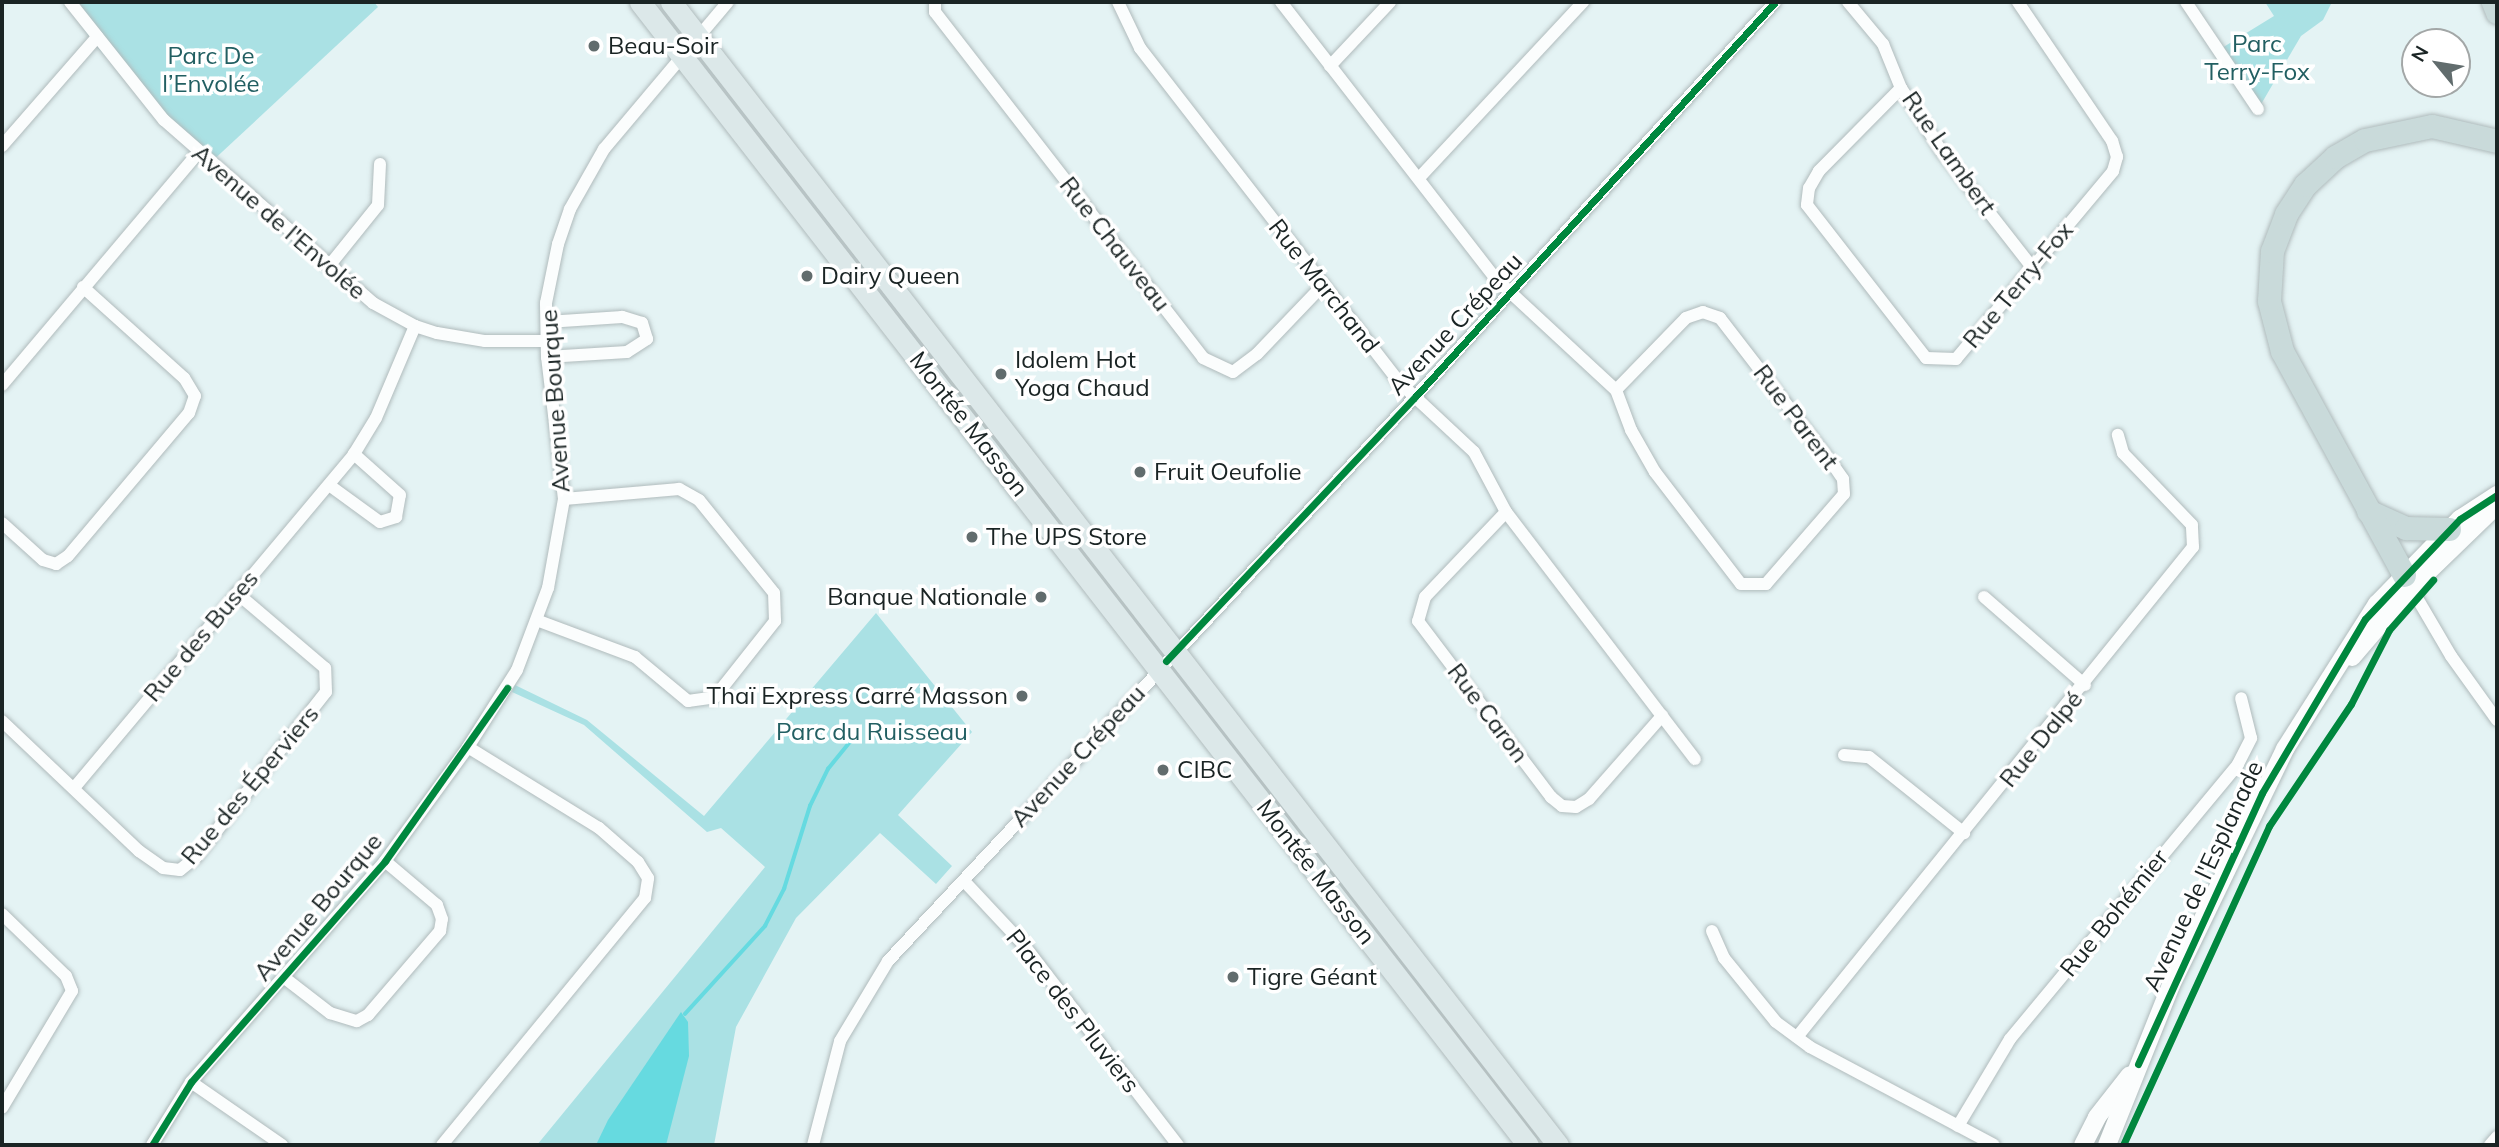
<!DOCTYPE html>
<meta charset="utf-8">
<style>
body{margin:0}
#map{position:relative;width:2499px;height:1147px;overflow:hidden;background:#e4f3f4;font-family:Mulish,sans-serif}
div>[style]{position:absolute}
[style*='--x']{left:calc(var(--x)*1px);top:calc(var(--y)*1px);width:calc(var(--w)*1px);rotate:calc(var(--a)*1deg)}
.green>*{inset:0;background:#aae1e4}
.water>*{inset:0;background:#66dae0}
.stream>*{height:3.5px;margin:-1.75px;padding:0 1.75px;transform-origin:1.75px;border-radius:1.75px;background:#66dae0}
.roads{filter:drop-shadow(0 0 2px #b0bbbc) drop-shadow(0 0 2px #b0bbbc)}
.street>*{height:12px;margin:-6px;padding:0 6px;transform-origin:6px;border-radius:6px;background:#fbfdfd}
.secondary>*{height:18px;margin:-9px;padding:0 9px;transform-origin:9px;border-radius:9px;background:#fbfdfd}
.primary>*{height:21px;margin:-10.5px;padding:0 10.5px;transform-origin:10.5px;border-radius:10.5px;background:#dce8e9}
.highway>*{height:23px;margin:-11.5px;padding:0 11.5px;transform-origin:11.5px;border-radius:11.5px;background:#c9dada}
.cycleway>*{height:7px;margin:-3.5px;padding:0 3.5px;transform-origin:3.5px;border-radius:3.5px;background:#00873e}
.dots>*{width:19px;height:19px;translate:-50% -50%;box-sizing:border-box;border:4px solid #fff;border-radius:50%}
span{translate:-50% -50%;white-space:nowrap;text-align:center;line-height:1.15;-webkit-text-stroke:7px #fff;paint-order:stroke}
.park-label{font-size:24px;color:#225f62}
.poi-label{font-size:24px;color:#1a2424}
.left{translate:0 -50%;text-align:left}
.right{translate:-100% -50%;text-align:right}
.street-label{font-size:24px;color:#1a2424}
.frame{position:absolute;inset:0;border:4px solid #1a2424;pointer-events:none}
.north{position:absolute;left:2401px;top:28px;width:70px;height:70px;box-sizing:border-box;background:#fff;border:2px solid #a3a7a7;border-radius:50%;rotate:300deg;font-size:19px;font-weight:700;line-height:28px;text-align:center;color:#1a2424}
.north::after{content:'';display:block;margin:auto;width:24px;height:32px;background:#616c6d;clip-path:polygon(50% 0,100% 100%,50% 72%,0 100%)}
</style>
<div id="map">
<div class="green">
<i style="clip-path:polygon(66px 2px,374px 2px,378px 7px,208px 165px,93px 43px)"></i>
<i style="clip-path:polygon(2265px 2px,2332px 2px,2323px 20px,2301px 36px,2260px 106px,2217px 51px,2274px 16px)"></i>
<i style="clip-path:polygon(876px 613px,972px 732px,898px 815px,952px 866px,936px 884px,880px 833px,796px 918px,736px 1027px,714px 1145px,537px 1145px,765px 867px,721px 828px,707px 832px,584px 725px,512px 692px,515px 685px,587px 720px,704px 816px)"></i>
</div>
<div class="water">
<i style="clip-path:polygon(681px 1012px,688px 1022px,689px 1056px,666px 1145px,596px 1145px,608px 1120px)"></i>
</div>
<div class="stream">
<i style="--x:685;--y:1014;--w:119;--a:-47.7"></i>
<i style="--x:765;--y:926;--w:42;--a:-62.8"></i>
<i style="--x:784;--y:889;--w:87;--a:-72.6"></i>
<i style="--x:810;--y:806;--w:41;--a:-64.1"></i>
<i style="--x:828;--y:769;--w:49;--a:-50.8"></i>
</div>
<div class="roads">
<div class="street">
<i style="--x:70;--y:2;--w:151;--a:51.5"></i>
<i style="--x:164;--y:120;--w:278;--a:41.2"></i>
<i style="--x:373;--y:303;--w:48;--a:28.7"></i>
<i style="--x:415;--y:326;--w:23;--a:18"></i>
<i style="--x:437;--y:333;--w:49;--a:9.5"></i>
<i style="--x:485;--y:341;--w:61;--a:0"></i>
<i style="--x:935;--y:2;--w:10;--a:90"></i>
<i style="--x:935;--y:12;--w:438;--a:52.2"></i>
<i style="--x:1203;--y:358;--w:33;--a:25"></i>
<i style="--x:1233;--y:372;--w:30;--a:-37"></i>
<i style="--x:1257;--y:354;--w:95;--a:-46.3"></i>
<i style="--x:1118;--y:2;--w:51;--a:64.4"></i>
<i style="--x:1140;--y:48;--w:424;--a:52.2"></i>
<i style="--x:1400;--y:383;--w:101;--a:43"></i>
<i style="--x:1474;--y:452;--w:68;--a:61.9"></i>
<i style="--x:1506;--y:512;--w:311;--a:52.6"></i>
<i style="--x:1281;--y:2;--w:351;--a:52.2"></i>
<i style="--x:1496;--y:279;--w:163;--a:42.8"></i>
<i style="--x:1616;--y:390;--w:43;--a:69.4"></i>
<i style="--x:1631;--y:430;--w:48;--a:60.3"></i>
<i style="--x:1655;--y:472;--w:141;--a:52.5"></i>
<i style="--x:1741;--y:584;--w:25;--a:0"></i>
<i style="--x:1766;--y:584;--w:119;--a:-49.1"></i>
<i style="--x:1844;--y:494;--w:15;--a:-94"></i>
<i style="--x:1843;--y:479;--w:16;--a:-125"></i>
<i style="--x:1834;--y:466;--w:187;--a:-127.6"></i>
<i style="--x:1720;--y:318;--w:18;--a:-161"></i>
<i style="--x:1703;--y:312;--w:18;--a:161"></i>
<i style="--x:1686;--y:318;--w:100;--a:134.2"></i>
<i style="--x:1848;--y:2;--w:55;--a:50.2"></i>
<i style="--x:1883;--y:44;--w:48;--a:67.8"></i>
<i style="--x:1901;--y:88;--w:76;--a:57.4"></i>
<i style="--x:1942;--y:152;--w:146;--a:52"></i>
<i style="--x:2186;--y:2;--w:129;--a:56.1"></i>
<i style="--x:1330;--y:66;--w:88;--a:-46.8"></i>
<i style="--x:1901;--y:88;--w:117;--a:134.7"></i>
<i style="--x:1819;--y:171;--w:20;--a:120"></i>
<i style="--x:1809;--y:188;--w:17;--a:97"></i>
<i style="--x:1807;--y:205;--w:194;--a:52.1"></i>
<i style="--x:1926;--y:358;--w:30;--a:2"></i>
<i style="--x:1956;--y:359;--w:245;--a:-50.1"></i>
<i style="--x:2113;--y:171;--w:15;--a:-74"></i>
<i style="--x:2117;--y:157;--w:17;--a:-107"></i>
<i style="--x:2112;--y:141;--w:168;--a:-124.1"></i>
<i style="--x:2;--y:146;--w:145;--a:-48.9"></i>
<i style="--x:1419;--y:178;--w:241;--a:-47"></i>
<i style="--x:329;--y:266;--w:78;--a:-51.2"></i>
<i style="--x:378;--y:205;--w:41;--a:-87.2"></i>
<i style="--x:547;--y:357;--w:80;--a:-3.6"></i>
<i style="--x:627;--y:352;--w:24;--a:-33"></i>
<i style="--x:647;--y:339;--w:17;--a:-107"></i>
<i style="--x:642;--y:323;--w:21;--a:-163"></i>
<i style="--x:622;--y:317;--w:75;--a:176.2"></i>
<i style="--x:2;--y:385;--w:304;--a:-49.8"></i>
<i style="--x:329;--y:485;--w:63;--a:36"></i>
<i style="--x:380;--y:522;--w:17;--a:-17"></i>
<i style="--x:396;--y:517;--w:22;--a:-80"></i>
<i style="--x:400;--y:495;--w:62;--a:-138.3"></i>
<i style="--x:1506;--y:512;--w:117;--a:133.6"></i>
<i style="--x:1425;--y:597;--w:25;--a:106"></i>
<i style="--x:1418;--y:621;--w:221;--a:52.9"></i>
<i style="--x:1551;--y:797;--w:14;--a:39"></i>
<i style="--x:1562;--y:806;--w:14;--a:4"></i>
<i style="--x:1576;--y:807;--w:15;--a:-32"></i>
<i style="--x:1589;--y:799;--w:111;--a:-48.7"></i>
<i style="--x:2;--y:523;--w:55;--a:42.1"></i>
<i style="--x:43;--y:560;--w:14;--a:17"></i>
<i style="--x:56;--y:564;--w:14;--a:-34"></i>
<i style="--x:68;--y:556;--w:187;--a:-49.8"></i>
<i style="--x:189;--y:413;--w:18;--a:-71"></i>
<i style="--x:195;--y:396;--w:21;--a:-121"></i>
<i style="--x:184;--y:378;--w:136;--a:-138"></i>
<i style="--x:2407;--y:581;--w:87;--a:59.6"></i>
<i style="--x:2451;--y:656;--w:79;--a:54.3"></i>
<i style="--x:1984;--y:597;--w:134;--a:41.1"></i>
<i style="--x:539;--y:621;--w:103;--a:20.6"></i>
<i style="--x:635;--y:657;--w:69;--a:39.7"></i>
<i style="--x:688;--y:701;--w:27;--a:-8"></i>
<i style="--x:715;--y:697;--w:97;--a:-51.7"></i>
<i style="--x:775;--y:621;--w:28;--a:-92"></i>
<i style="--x:774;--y:593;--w:119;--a:-128.9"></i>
<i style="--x:699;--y:500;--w:23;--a:-151"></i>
<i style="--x:679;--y:489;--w:115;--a:175"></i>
<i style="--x:2;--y:721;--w:189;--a:43.5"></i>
<i style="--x:139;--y:851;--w:29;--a:35"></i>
<i style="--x:163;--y:868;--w:17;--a:7"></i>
<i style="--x:180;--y:870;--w:21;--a:-39"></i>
<i style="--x:196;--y:857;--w:210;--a:-51.8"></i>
<i style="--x:326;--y:692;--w:24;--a:-92"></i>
<i style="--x:325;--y:668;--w:116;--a:-139.6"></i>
<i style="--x:1844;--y:755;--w:25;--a:5"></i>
<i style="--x:1869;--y:757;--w:122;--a:38.7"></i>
<i style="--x:74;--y:788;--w:436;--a:-50"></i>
<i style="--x:354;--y:454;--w:42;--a:-58.6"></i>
<i style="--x:376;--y:418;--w:100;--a:-67"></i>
<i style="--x:964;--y:881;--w:86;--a:46.9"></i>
<i style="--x:1023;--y:944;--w:254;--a:52.4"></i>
<i style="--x:2;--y:914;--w:89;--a:44.1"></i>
<i style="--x:66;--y:976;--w:16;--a:68"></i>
<i style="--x:72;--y:991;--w:136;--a:120.9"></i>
<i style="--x:1712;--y:931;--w:30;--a:66"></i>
<i style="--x:1724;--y:958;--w:82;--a:50.9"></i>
<i style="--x:1776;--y:1022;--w:42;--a:36.3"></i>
<i style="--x:1810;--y:1047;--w:208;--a:28"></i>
<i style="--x:286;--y:979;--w:56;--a:37.7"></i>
<i style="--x:330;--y:1013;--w:28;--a:17"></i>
<i style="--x:357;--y:1021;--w:13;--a:-29"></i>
<i style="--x:368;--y:1015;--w:111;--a:-49.4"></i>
<i style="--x:440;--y:931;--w:12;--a:-81"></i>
<i style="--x:442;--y:919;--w:15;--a:-110"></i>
<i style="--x:437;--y:905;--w:68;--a:-139.8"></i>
<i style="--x:1797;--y:1037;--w:630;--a:-51.06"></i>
<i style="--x:2193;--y:547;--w:22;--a:-93"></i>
<i style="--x:2192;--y:525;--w:100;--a:-133.8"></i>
<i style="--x:2123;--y:453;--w:19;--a:-106"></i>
<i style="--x:191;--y:1082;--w:111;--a:34.7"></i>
<i style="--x:1958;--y:1126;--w:101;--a:-59.1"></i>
<i style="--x:2010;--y:1039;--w:357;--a:-50.3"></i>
<i style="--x:2238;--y:764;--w:29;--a:-63"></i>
<i style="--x:2251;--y:738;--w:41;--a:-104"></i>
<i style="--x:152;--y:1145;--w:74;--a:-58.2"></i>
<i style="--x:191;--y:1082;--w:294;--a:-48.7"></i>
<i style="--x:385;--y:861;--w:141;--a:-53.9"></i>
<i style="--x:468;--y:747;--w:91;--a:-57.5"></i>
<i style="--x:517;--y:670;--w:88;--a:-69.3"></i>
<i style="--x:548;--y:588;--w:90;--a:-79.8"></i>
<i style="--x:564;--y:499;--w:143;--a:-96.8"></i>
<i style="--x:547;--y:357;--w:54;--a:-91.1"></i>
<i style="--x:546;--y:303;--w:60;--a:-78.5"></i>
<i style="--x:558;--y:244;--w:37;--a:-71"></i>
<i style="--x:570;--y:209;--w:69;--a:-60.5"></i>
<i style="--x:604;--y:149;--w:192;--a:-49.9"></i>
<i style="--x:442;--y:1145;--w:320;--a:-50.6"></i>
<i style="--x:645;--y:898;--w:20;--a:-81"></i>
<i style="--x:648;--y:878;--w:19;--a:-122"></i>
<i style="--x:638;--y:862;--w:52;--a:-138.9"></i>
<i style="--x:599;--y:828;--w:154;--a:-148.3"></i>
<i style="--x:813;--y:1145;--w:107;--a:-75.4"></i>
<i style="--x:840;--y:1041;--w:93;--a:-59"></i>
<i style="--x:888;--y:961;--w:772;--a:-46.94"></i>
<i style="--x:1415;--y:397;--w:534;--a:-47.65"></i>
<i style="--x:2490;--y:1145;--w:11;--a:-49"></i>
</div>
<div class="secondary">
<i style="--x:2352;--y:657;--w:91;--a:-49.5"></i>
<i style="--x:2411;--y:588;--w:120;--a:-44"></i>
<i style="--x:2083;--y:1145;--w:31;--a:-63"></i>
<i style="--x:2097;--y:1117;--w:53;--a:-51.8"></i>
<i style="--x:2107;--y:1145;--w:172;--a:-68.2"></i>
<i style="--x:2171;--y:985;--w:262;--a:-64.2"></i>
<i style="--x:2285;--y:749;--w:172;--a:-57.6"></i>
<i style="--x:2377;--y:604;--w:119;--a:-45.7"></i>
<i style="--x:2460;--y:519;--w:44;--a:-33"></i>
</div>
<div class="primary">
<i style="--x:640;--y:2;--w:1447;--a:52.16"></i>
<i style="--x:671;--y:2;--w:1447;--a:52.19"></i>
</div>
<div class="highway">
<i style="--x:2493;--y:2;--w:11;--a:68"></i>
<i style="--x:2368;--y:511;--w:42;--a:24.1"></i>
<i style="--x:2406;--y:528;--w:43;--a:1.3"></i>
<i style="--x:2404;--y:575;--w:255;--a:-118.6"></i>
<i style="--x:2282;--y:351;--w:52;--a:-104.6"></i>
<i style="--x:2269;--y:301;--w:50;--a:-86.6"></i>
<i style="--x:2272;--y:251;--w:40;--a:-69"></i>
<i style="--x:2286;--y:214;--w:35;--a:-57"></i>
<i style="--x:2305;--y:185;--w:41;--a:-43"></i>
<i style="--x:2335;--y:157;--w:34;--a:-30"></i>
<i style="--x:2365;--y:140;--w:68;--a:-11.8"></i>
<i style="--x:2432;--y:126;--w:67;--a:13"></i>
</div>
</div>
<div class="cycleway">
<i style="--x:1166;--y:661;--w:363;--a:-46.7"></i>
<i style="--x:1415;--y:397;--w:534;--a:-47.65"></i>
<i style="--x:2138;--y:1064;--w:298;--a:-65.4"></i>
<i style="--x:2262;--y:793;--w:202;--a:-59.4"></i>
<i style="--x:2365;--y:619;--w:138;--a:-46.5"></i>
<i style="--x:2460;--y:519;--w:44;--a:-33"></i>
<i style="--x:152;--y:1145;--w:74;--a:-58.2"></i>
<i style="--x:191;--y:1082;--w:294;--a:-48.7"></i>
<i style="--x:385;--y:861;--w:212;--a:-54.8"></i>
<i style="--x:2123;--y:1145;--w:351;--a:-65.4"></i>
<i style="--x:2269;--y:826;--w:147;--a:-56.1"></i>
<i style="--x:2351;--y:704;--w:83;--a:-62.8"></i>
<i style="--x:2389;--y:630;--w:67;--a:-48.7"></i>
</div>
<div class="dots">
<i style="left:594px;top:46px;background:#616c6d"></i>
<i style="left:807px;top:276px;background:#616c6d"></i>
<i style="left:1001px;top:374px;background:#616c6d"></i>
<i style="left:1140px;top:472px;background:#616c6d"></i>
<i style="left:972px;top:537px;background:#616c6d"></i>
<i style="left:1041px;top:597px;background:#616c6d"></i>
<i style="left:1022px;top:696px;background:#616c6d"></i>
<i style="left:1163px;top:770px;background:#616c6d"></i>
<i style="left:1233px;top:977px;background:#616c6d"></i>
</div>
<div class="park-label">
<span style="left:2257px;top:58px">Parc<br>Terry-Fox</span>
<span style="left:211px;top:70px">Parc De<br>l’Envolée</span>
<span style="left:872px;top:732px">Parc du Ruisseau</span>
</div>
<div class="poi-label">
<span class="left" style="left:608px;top:46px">Beau-Soir</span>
<span class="left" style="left:821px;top:276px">Dairy Queen</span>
<span class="left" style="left:1015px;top:374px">Idolem Hot<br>Yoga Chaud</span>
<span class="left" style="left:1154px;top:472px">Fruit Oeufolie</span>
<span class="left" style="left:986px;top:537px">The UPS Store</span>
<span class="right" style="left:1027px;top:597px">Banque Nationale</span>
<span class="right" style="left:1008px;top:696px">Thaï Express Carré Masson</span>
<span class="left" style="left:1177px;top:770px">CIBC</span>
<span class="left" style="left:1247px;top:977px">Tigre Géant</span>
</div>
<div class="street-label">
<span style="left:1949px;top:153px;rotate:55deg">Rue Lambert</span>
<span style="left:279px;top:222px;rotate:41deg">Avenue de l'Envolée</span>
<span style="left:1115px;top:244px;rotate:52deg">Rue Chauveau</span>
<span style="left:2018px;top:285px;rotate:-50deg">Rue Terry-Fox</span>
<span style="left:1324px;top:286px;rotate:52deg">Rue Marchand</span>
<span style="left:1455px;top:324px;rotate:-47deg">Avenue Crépeau</span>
<span style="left:555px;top:401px;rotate:-94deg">Avenue Bourque</span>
<span style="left:1796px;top:417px;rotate:53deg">Rue Parent</span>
<span style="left:969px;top:424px;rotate:52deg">Montée Masson</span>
<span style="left:201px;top:636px;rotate:-50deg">Rue des Buses</span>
<span style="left:1488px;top:713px;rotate:53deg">Rue Caron</span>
<span style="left:2041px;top:739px;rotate:-51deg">Rue Dalpé</span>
<span style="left:1078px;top:756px;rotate:-47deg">Avenue Crépeau</span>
<span style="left:250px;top:785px;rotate:-50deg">Rue des Éperviers</span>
<span style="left:1316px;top:872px;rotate:52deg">Montée Masson</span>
<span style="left:2203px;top:876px;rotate:-65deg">Avenue de l'Esplanade</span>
<span style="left:318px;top:907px;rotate:-50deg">Avenue Bourque</span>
<span style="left:2114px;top:913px;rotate:-51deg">Rue Bohémier</span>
<span style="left:1073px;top:1011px;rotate:52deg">Place des Pluviers</span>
</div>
<div class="frame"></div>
<div class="north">N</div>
</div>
